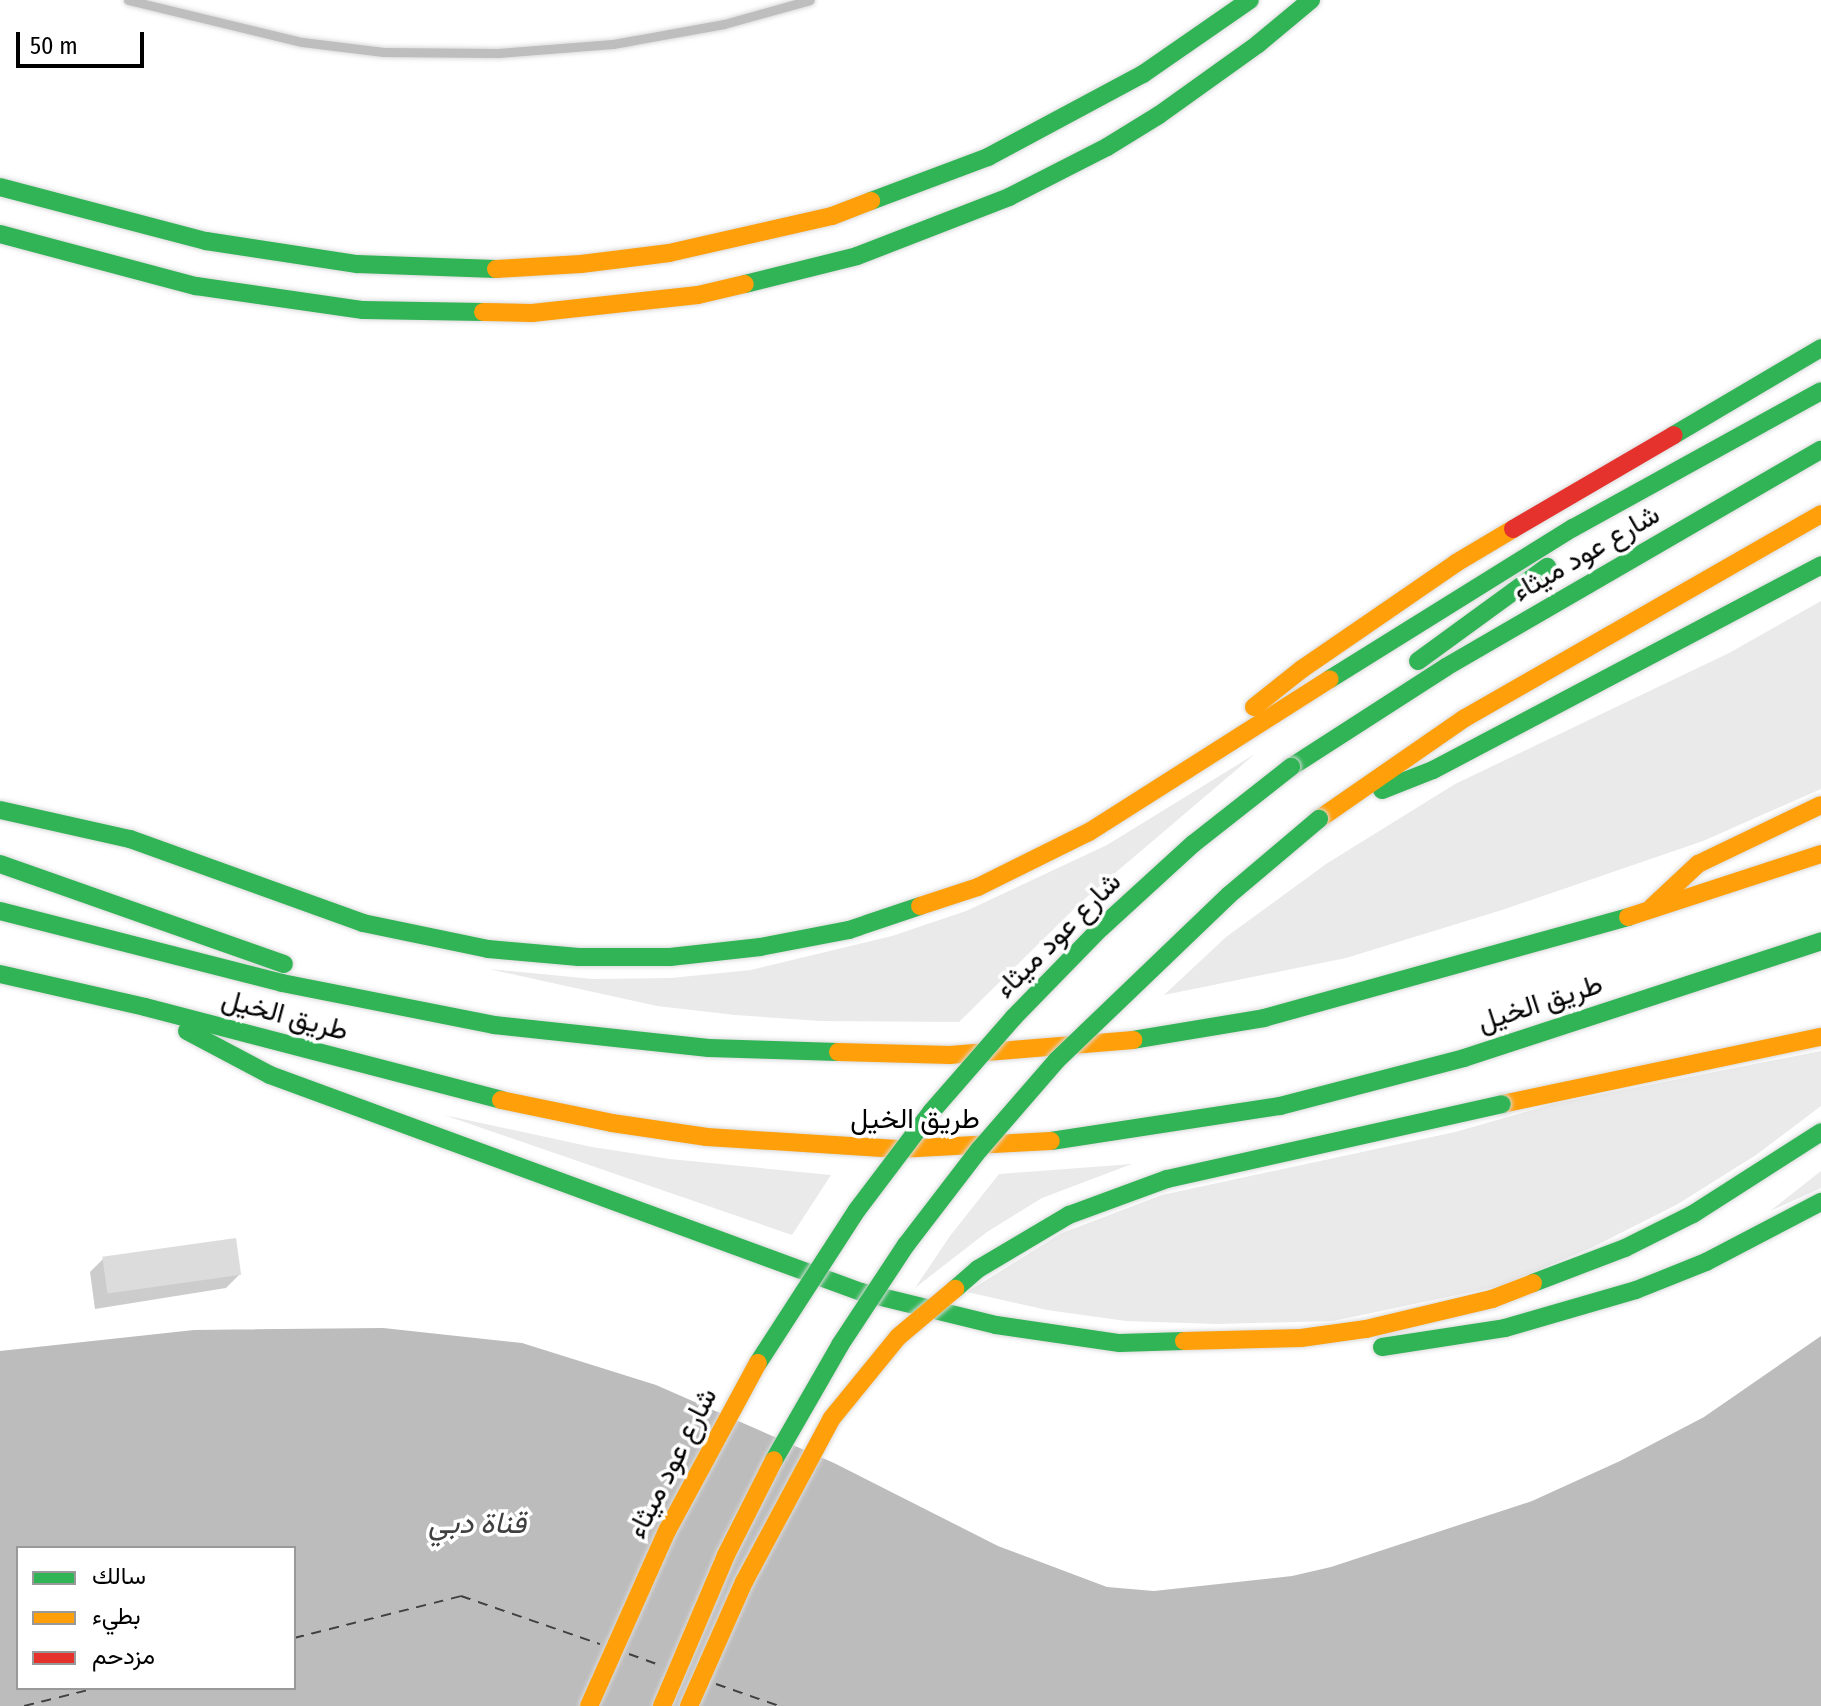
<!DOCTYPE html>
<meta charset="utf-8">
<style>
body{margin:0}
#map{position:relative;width:1821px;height:1706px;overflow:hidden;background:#fff;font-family:"Fira Sans Condensed",Vazirmatn,sans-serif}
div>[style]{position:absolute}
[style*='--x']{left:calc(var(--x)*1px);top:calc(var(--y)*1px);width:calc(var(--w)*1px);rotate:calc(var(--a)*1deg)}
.green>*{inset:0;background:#eaeaea}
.water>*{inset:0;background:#bcbcbc}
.shadow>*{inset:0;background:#0003}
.ferry>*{height:2px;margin-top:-1px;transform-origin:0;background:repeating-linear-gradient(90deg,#404040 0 10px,transparent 0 18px)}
.building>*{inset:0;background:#dcdcdc;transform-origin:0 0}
.roads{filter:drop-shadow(0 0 2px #dbdbdb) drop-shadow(0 0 2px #dbdbdb)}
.lane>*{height:9px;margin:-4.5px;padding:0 4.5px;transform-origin:4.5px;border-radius:4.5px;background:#bebebe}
.fast>*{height:18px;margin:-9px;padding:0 9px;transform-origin:9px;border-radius:9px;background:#30b455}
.slow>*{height:18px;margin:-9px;padding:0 9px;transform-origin:9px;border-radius:9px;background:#ff9f0a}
.jam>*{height:18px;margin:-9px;padding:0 9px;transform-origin:9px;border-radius:9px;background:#e5322d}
.bridges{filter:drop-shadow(0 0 2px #dbdbdb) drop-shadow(0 0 2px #dbdbdb)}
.fast-bridge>*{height:18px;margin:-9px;padding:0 9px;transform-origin:9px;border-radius:9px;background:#30b455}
.slow-bridge>*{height:18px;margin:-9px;padding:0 9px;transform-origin:9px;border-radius:9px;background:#ff9f0a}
span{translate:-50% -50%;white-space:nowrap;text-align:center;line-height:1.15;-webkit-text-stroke:7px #fff;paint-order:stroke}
.street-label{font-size:28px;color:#000}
.water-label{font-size:30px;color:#404040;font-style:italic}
.legend{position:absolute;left:16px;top:1546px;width:280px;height:144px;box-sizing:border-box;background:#fff;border:2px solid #999;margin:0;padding:10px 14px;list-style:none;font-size:24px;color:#000}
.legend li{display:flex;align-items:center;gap:16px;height:40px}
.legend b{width:40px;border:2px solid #999}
.scale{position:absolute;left:16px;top:32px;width:128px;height:36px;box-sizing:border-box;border:4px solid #000;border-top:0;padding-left:10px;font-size:24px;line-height:28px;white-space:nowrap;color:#000;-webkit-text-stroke:6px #fff;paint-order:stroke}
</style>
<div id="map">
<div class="green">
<i style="clip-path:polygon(1821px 601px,1821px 789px,1703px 841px,1502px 910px,1346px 958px,1164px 995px,1226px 937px,1326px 864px,1455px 784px,1729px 653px)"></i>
<i style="clip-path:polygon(1255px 754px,1081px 902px,959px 1022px,820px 1021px,735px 1015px,657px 1006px,489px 969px,593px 979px,671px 978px,751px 970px,892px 936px,966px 911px,1107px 845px)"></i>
<i style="clip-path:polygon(1821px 1051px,1821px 1106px,1756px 1155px,1678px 1204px,1593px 1247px,1500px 1286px,1333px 1321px,1217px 1324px,1126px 1321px,1047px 1310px,967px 1292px,1062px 1233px,1162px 1195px,1455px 1132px,1553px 1104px)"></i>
<i style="clip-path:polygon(444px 1115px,592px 1147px,670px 1159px,831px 1175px,792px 1235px)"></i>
<i style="clip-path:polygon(1132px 1164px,1042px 1198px,987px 1232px,915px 1288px,950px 1236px,999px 1174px)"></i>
<i style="clip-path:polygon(1821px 1171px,1821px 1188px,1770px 1211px)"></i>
</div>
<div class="water">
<i style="clip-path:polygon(evenodd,383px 1328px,522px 1343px,656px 1385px,834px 1463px,998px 1546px,1107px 1587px,1154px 1591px,1292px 1576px,1331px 1567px,1532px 1501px,1620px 1461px,1704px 1417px,1821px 1336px,1821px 1706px,0 1706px,0 1351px,194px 1330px,383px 1328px,18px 1548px,294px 1548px,294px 1688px,18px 1688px,18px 1548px)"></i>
</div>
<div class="shadow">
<i style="clip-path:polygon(103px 1259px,239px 1275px,226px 1288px,95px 1309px,90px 1272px)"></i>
</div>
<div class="ferry">
<i style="--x:294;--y:1638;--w:172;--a:-14.1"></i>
<i style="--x:461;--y:1596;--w:147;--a:19.1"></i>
<i style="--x:629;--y:1654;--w:33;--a:20"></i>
<i style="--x:716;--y:1684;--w:67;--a:19.2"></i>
<i style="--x:24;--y:1706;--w:74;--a:-14"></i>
</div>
<div class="building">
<i style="left:236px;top:1238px;width:37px;height:135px;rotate:82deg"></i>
</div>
<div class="roads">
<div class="lane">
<i style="--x:128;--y:0;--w:179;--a:13.6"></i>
<i style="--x:302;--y:42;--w:82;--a:7"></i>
<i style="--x:383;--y:52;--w:115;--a:0.5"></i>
<i style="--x:498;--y:53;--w:115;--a:-4.5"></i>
<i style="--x:613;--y:44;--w:113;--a:-10.2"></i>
<i style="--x:724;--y:24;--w:89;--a:-15.6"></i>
</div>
<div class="fast">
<i style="--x:0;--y:187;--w:213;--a:14.7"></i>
<i style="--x:206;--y:241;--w:153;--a:8.7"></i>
<i style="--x:357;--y:264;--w:139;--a:2.1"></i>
<i style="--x:871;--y:201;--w:125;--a:-20.6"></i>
<i style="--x:988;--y:157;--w:176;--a:-28.2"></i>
<i style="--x:1143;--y:74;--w:130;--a:-34.7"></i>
<i style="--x:0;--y:234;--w:203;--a:14.9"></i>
<i style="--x:196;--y:286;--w:169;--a:8.2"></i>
<i style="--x:363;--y:310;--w:120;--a:1"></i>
<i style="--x:745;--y:284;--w:115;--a:-14"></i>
<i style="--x:857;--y:256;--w:163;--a:-21.2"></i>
<i style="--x:1009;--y:197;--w:110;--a:-27"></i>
<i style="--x:1107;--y:147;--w:61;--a:-31.6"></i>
<i style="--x:1159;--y:115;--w:122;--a:-35.6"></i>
<i style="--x:1258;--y:44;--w:69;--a:-39.7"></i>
<i style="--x:1674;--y:435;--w:171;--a:-30.6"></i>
<i style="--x:1418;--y:661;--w:160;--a:-36.1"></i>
<i style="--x:1330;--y:679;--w:286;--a:-31.9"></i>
<i style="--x:1573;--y:528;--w:283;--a:-28.9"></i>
<i style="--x:1291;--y:767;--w:184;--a:-32.8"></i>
<i style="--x:1446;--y:667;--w:433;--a:-30.1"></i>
<i style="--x:1382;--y:790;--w:55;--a:-21.4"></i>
<i style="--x:1433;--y:770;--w:439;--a:-27.8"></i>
<i style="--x:0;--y:810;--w:133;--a:12.6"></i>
<i style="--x:130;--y:839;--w:248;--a:19.8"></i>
<i style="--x:363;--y:923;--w:128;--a:11.7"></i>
<i style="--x:488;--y:949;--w:91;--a:5"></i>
<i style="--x:579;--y:957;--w:91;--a:0"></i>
<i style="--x:670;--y:957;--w:91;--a:-6.3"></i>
<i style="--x:760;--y:947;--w:91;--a:-10.8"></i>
<i style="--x:849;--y:930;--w:75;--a:-18.7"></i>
<i style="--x:0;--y:864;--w:301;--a:19.4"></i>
<i style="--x:0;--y:911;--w:291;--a:14.3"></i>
<i style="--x:282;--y:983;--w:216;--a:11.2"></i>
<i style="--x:494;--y:1025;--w:216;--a:6.1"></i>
<i style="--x:709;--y:1048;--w:129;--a:1.8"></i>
<i style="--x:0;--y:974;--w:149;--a:12.8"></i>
<i style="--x:145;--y:1007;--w:368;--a:14.6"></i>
<i style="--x:187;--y:1031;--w:94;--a:27.9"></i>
<i style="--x:270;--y:1075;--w:630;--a:20.16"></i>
<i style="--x:861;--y:1292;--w:139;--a:13.7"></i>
<i style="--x:996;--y:1325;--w:125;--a:8.3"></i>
<i style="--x:1120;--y:1343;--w:64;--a:-1.8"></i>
<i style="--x:1133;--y:1040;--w:133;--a:-9.5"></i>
<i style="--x:1264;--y:1018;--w:378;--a:-15.5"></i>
<i style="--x:1051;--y:1141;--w:232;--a:-8.7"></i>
<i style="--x:1280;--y:1106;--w:190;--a:-14.6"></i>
<i style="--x:1464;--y:1058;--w:376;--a:-18.1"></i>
<i style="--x:1533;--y:1283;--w:98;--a:-20.8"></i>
<i style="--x:1625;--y:1248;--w:76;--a:-26.6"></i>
<i style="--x:1693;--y:1214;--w:152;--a:-32.6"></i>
<i style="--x:1382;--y:1347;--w:124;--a:-8.8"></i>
<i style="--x:1505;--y:1328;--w:136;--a:-16.2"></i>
<i style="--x:1636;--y:1290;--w:75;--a:-21.8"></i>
<i style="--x:1706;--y:1262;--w:130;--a:-27.6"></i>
</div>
<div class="slow">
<i style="--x:496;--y:269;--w:85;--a:-3.4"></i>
<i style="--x:581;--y:264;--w:89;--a:-7.1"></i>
<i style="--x:669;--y:253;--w:167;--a:-12.8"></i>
<i style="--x:832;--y:216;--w:42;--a:-21"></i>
<i style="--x:483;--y:312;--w:49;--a:1.2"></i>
<i style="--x:532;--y:313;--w:167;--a:-6.2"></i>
<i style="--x:698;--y:295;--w:48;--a:-13.2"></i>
<i style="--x:1254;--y:707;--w:61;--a:-38.4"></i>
<i style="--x:1302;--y:669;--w:187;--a:-34.5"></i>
<i style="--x:1456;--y:563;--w:66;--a:-30.8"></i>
<i style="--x:1319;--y:819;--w:178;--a:-34.7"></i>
<i style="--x:1465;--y:718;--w:410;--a:-29.8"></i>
<i style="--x:920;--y:906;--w:61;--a:-18.1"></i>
<i style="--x:978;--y:887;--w:124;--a:-26.4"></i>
<i style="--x:1089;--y:832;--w:285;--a:-32.4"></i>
<i style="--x:1652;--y:907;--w:63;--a:-43.1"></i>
<i style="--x:1698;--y:864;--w:136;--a:-25.6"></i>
<i style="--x:1628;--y:917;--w:203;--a:-18.1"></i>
<i style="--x:838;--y:1052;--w:112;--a:1.5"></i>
<i style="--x:950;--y:1055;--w:184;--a:-4.7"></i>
<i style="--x:501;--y:1100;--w:113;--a:11.7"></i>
<i style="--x:612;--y:1123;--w:96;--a:8.4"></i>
<i style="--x:707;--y:1137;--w:191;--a:3.6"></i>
<i style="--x:898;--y:1149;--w:153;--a:-3"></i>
<i style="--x:1502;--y:1104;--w:326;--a:-11.9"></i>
<i style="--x:1184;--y:1341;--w:117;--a:-1.5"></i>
<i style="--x:1301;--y:1338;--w:66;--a:-7.9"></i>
<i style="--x:1366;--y:1329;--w:130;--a:-13.4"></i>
<i style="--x:1492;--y:1299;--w:44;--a:-21.3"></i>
</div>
<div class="jam">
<i style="--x:1513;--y:529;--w:186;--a:-30.3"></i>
</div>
</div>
<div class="bridges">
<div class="fast-bridge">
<i style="--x:955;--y:1289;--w:30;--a:-41"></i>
<i style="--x:978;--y:1269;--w:106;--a:-30.7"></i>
<i style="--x:1069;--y:1215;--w:104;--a:-20.2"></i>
<i style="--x:1167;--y:1179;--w:343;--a:-12.6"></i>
<i style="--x:758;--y:1363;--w:182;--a:-57.1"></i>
<i style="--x:857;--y:1210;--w:124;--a:-52.9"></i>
<i style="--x:932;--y:1111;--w:125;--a:-48.9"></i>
<i style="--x:1014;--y:1017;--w:124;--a:-45.7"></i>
<i style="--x:1101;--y:928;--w:125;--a:-42.4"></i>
<i style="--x:1193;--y:844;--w:125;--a:-38.2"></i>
<i style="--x:774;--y:1460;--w:133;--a:-60.1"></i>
<i style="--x:840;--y:1345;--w:120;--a:-56.6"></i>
<i style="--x:906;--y:1245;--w:120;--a:-52.5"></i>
<i style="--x:979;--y:1150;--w:119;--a:-49.1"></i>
<i style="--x:1057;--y:1060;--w:238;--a:-43.8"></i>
<i style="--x:1229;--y:895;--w:118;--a:-40.2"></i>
</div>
<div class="slow-bridge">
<i style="--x:589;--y:1706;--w:192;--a:-66"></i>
<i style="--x:667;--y:1531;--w:191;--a:-61.6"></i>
<i style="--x:662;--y:1706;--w:164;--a:-67"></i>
<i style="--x:726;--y:1555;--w:106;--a:-63.2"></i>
<i style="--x:689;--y:1706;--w:136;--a:-66.1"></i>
<i style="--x:744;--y:1582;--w:186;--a:-61.8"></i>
<i style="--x:832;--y:1418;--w:104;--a:-50.8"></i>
<i style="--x:898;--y:1337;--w:75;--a:-40.1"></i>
</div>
</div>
<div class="street-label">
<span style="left:1586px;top:553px;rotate:-30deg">شارع عود ميثاء</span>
<span style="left:1058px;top:935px;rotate:-45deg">شارع عود ميثاء</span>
<span style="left:1540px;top:1003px;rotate:-18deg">طريق الخيل</span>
<span style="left:285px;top:1015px;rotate:15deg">طريق الخيل</span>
<span style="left:915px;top:1119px">طريق الخيل</span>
<span style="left:672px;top:1463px;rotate:-63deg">شارع عود ميثاء</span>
</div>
<div class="water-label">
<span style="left:477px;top:1523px">قناة دبي</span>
</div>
<ul class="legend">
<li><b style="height:10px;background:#30b455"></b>سالك</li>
<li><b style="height:10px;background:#ff9f0a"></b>بطيء</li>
<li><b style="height:10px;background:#e5322d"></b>مزدحم</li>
</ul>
<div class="scale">50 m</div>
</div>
